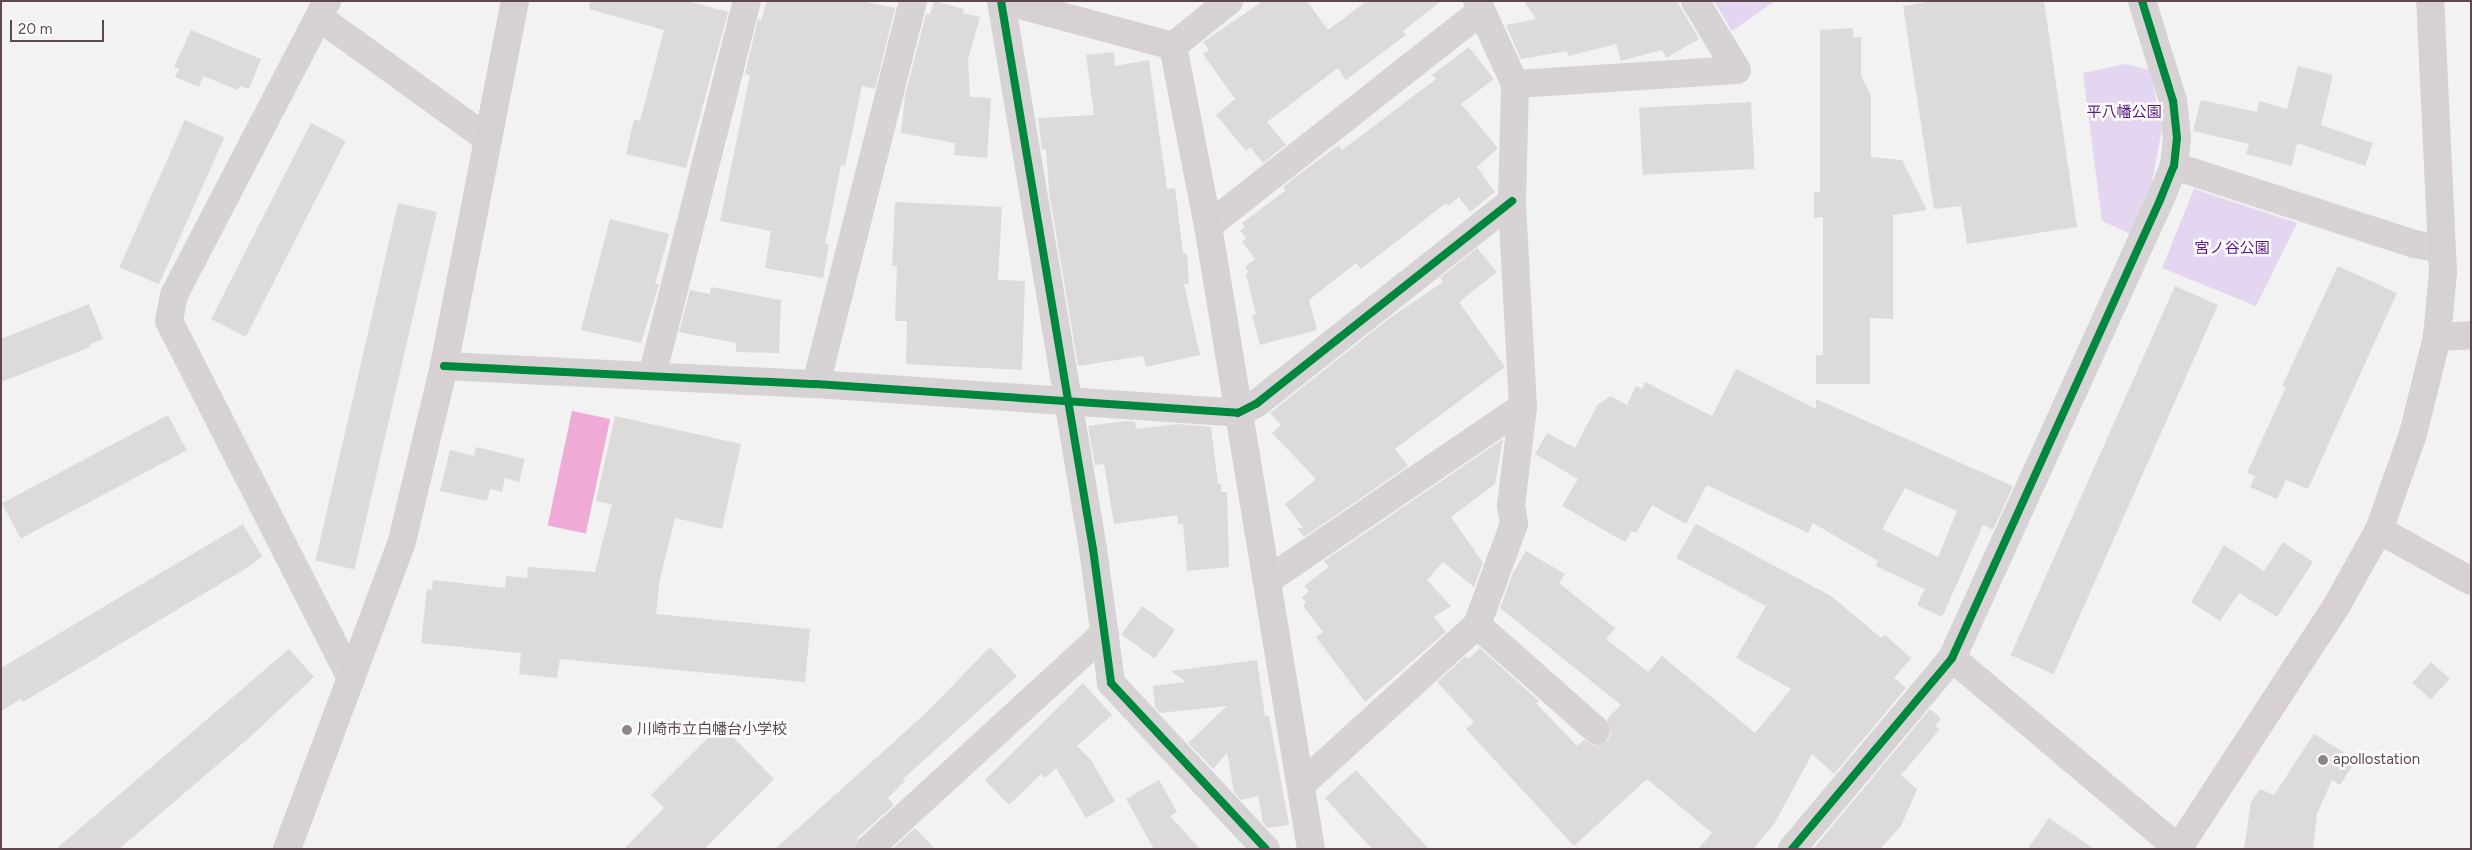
<!DOCTYPE html>
<meta charset="utf-8">
<style>
body{margin:0}
#map{position:relative;width:2472px;height:850px;overflow:hidden;background:#f1f2f1;font-family:Figtree,"Noto Sans JP",sans-serif}
div>[style]{position:absolute}
[style*='--x']{left:calc(var(--x)*1px);top:calc(var(--y)*1px);width:calc(var(--w)*1px);rotate:calc(var(--a)*1deg)}
.green>*{inset:0;background:#e4d5f0}
.water>*{inset:0;background:#efaad6;transform-origin:0 0}
.building>*{inset:0;background:#dddada;transform-origin:0 0}
.street>*{height:28px;margin:-14px;padding:0 14px;transform-origin:14px;border-radius:14px;background:#d7d3d4}
.secondary>*{height:28px;margin:-14px;padding:0 14px;transform-origin:14px;border-radius:14px;background:#d7d1d3}
.cycleway>*{height:8px;margin:-4px;padding:0 4px;transform-origin:4px;border-radius:4px;background:#00873e}
.dots>*{width:14px;height:14px;translate:-50% -50%;box-sizing:border-box;border:2px solid #fff;border-radius:50%}
span{translate:-50% -50%;white-space:nowrap;text-align:center;line-height:1.15;-webkit-text-stroke:5px #fff;paint-order:stroke}
.park-label{font-size:15px;color:#5c1583}
.poi-label{font-size:15px;color:#5e4850}
.left{translate:0 -50%;text-align:left}
.frame{position:absolute;inset:0;border:2px solid #5e4850;pointer-events:none}
.scale{position:absolute;left:10px;top:20px;width:94px;height:22px;box-sizing:border-box;border:2px solid #5e4850;border-top:0;padding-left:6px;font-size:15px;line-height:18px;white-space:nowrap;color:#5e4850;-webkit-text-stroke:4px #fff;paint-order:stroke}
</style>
<div id="map">
<div class="green">
<i style="clip-path:polygon(1714px 1px,1775px 1px,1732px 31px)"></i>
<i style="clip-path:polygon(2125px 64px,2150px 70px,2162px 129px,2150px 192px,2133px 235px,2102px 221px,2083px 73px)"></i>
<i style="clip-path:polygon(2194px 189px,2297px 223px,2256px 306px,2162px 268px)"></i>
</div>
<div class="water">
<i style="left:572px;top:411px;width:39px;height:117px;rotate:12deg"></i>
</div>
<div class="building">
<i style="clip-path:polygon(590px 1px,687px 1px,728px 12px,686px 168px,626px 154px,634px 119px,640px 121px,664px 30px,589px 9px)"></i>
<i style="clip-path:polygon(767px 1px,862px 1px,895px 8px,875px 89px,862px 86px,845px 166px,841px 165px,825px 244px,829px 245px,823px 278px,765px 268px,771px 231px,720px 221px,750px 75px,745px 74px,758px 19px,761px 20px)"></i>
<i style="clip-path:polygon(934px 1px,964px 9px,963px 13px,980px 17px,968px 59px,970px 97px,991px 98px,987px 158px,954px 155px,955px 143px,901px 133px,905px 96px,926px 14px,930px 15px)"></i>
<i style="clip-path:polygon(1263px 1px,1307px 1px,1328px 30px,1367px 1px,1441px 1px,1403px 31px,1406px 35px,1346px 80px,1338px 68px,1267px 122px,1286px 145px,1263px 163px,1250px 147px,1246px 151px,1216px 115px,1235px 99px,1203px 54px,1209px 50px,1203px 42px)"></i>
<i style="clip-path:polygon(1524px 1px,1677px 1px,1699px 39px,1666px 58px,1662px 50px,1621px 61px,1616px 44px,1568px 56px,1567px 51px,1521px 59px,1506px 25px,1536px 19px)"></i>
<i style="clip-path:polygon(1933px 1px,2044px 1px,2077px 227px,1967px 244px,1961px 206px,1934px 209px,1903px 6px)"></i>
<i style="clip-path:polygon(1853px 28px,1853px 37px,1861px 37px,1861px 75px,1871px 96px,1871px 157px,1902px 160px,1927px 210px,1893px 215px,1893px 319px,1870px 318px,1870px 384px,1816px 384px,1816px 355px,1823px 355px,1823px 217px,1814px 218px,1814px 192px,1820px 192px,1820px 30px)"></i>
<i style="clip-path:polygon(191px 30px,261px 59px,249px 89px,240px 86px,238px 90px,203px 76px,199px 87px,175px 77px,179px 69px,174px 67px)"></i>
<i style="clip-path:polygon(1469px 47px,1494px 79px,1461px 104px,1498px 148px,1477px 167px,1495px 192px,1470px 212px,1459px 197px,1448px 206px,1446px 203px,1361px 269px,1356px 263px,1309px 300px,1317px 330px,1260px 345px,1252px 315px,1256px 314px,1246px 274px,1249px 272px,1245px 267px,1255px 259px,1242px 242px,1246px 238px,1240px 231px,1245px 227px,1242px 223px,1286px 190px,1283px 187px,1306px 169px,1339px 145px,1342px 150px,1436px 79px,1432px 75px)"></i>
<i style="clip-path:polygon(1114px 52px,1115px 66px,1149px 60px,1167px 189px,1175px 188px,1183px 254px,1187px 254px,1189px 284px,1184px 284px,1200px 355px,1146px 367px,1143px 356px,1078px 366px,1049px 191px,1046px 149px,1042px 149px,1038px 118px,1094px 115px,1086px 55px)"></i>
<i style="clip-path:polygon(2298px 66px,2333px 75px,2321px 125px,2373px 143px,2365px 166px,2297px 143px,2292px 166px,2246px 154px,2249px 144px,2193px 131px,2201px 100px,2257px 112px,2259px 101px,2287px 109px)"></i>
<i style="left:1751px;top:102px;width:67px;height:112px;rotate:87deg"></i>
<i style="left:185px;top:120px;width:43px;height:161px;rotate:24deg"></i>
<i style="left:311px;top:123px;width:39px;height:220px;rotate:27deg"></i>
<i style="clip-path:polygon(895px 202px,1002px 207px,998px 280px,1025px 281px,1022px 370px,906px 364px,907px 321px,895px 321px,897px 266px,892px 266px)"></i>
<i style="left:398px;top:203px;width:40px;height:367px;rotate:13deg"></i>
<i style="clip-path:polygon(610px 219px,669px 234px,655px 284px,659px 284px,641px 343px,581px 330px)"></i>
<i style="clip-path:polygon(1477px 248px,1497px 272px,1459px 302px,1505px 367px,1395px 449px,1408px 466px,1304px 537px,1297px 528px,1303px 528px,1285px 504px,1316px 479px,1272px 433px,1281px 425px,1270px 413px,1387px 320px,1443px 282px,1440px 278px)"></i>
<i style="clip-path:polygon(2338px 266px,2397px 293px,2308px 489px,2286px 480px,2277px 499px,2250px 487px,2255px 476px,2247px 473px,2286px 387px,2282px 386px)"></i>
<i style="left:2175px;top:286px;width:47px;height:404px;rotate:24deg"></i>
<i style="clip-path:polygon(711px 287px,781px 300px,779px 353px,736px 352px,736px 343px,679px 332px,690px 290px,710px 294px)"></i>
<i style="clip-path:polygon(89px 304px,103px 339px,89px 345px,90px 347px,1px 382px,1px 339px)"></i>
<i style="clip-path:polygon(evenodd,1736px 369px,1816px 409px,1816px 399px,2013px 486px,1993px 530px,1983px 525px,1942px 617px,1917px 605px,1925px 589px,1876px 566px,1878px 561px,1813px 523px,1808px 533px,1707px 485px,1686px 524px,1652px 505px,1636px 533px,1632px 531px,1625px 542px,1562px 506px,1578px 479px,1535px 454px,1547px 433px,1575px 448px,1598px 404px,1611px 396px,1627px 405px,1636px 386px,1642px 389px,1645px 382px,1712px 416px,1736px 369px,1905px 488px,1957px 511px,1938px 557px,1882px 529px,1905px 488px)"></i>
<i style="left:168px;top:415px;width:40px;height:188px;rotate:62deg"></i>
<i style="clip-path:polygon(615px 416px,741px 444px,722px 529px,675px 518px,660px 579px,656px 614px,810px 629px,805px 682px,560px 659px,557px 678px,519px 674px,521px 653px,421px 643px,427px 589px,432px 590px,433px 580px,505px 588px,506px 576px,527px 578px,528px 567px,595px 572px,612px 504px,596px 501px)"></i>
<i style="clip-path:polygon(1126px 421px,1135px 422px,1136px 429px,1177px 424px,1211px 427px,1218px 484px,1221px 484px,1221px 492px,1227px 492px,1229px 567px,1187px 571px,1183px 524px,1178px 524px,1177px 515px,1114px 524px,1104px 464px,1095px 465px,1088px 426px)"></i>
<i style="clip-path:polygon(1503px 439px,1495px 484px,1451px 517px,1483px 563px,1474px 587px,1443px 562px,1427px 580px,1451px 606px,1434px 617px,1446px 632px,1365px 702px,1316px 637px,1323px 632px,1303px 606px,1306px 603px,1302px 597px,1309px 591px,1304px 586px,1329px 567px,1324px 561px)"></i>
<i style="clip-path:polygon(476px 447px,525px 459px,519px 482px,505px 478px,502px 492px,490px 489px,487px 501px,440px 491px,450px 450px,474px 456px)"></i>
<i style="clip-path:polygon(243px 524px,262px 556px,250px 566px,23px 702px,21px 699px,1px 711px,1px 668px)"></i>
<i style="clip-path:polygon(1696px 524px,1831px 596px,1881px 638px,1885px 635px,1911px 658px,1894px 678px,1906px 688px,1834px 774px,1812px 754px,1774px 824px,1753px 849px,1698px 849px,1712px 833px,1647px 779px,1574px 846px,1466px 729px,1474px 722px,1437px 682px,1466px 656px,1468px 659px,1480px 648px,1539px 701px,1536px 703px,1577px 746px,1584px 740px,1593px 745px,1608px 740px,1611px 733px,1607px 719px,1621px 705px,1500px 608px,1513px 573px,1526px 551px,1565px 574px,1559px 583px,1615px 628px,1606px 639px,1648px 672px,1662px 656px,1755px 733px,1791px 689px,1736px 658px,1766px 606px,1676px 558px)"></i>
<i style="clip-path:polygon(2283px 542px,2313px 562px,2277px 617px,2239px 593px,2220px 621px,2191px 602px,2224px 545px,2264px 571px)"></i>
<i style="left:1142px;top:606px;width:41px;height:35px;rotate:36deg"></i>
<i style="clip-path:polygon(990px 647px,1017px 676px,903px 779px,905px 781px,888px 798px,894px 805px,858px 837px,854px 849px,775px 849px,926px 713px)"></i>
<i style="clip-path:polygon(289px 649px,314px 677px,250px 737px,119px 849px,56px 849px)"></i>
<i style="clip-path:polygon(1257px 660px,1265px 716px,1269px 716px,1289px 825px,1268px 828px,1263px 823px,1258px 796px,1241px 800px,1234px 792px,1227px 753px,1213px 769px,1188px 743px,1227px 706px,1160px 713px,1155px 707px,1153px 686px,1186px 682px,1171px 671px)"></i>
<i style="left:2431px;top:662px;width:25px;height:28px;rotate:42deg"></i>
<i style="clip-path:polygon(1083px 683px,1112px 715px,1077px 746px,1090px 759px,1115px 801px,1086px 818px,1056px 768px,1045px 778px,1041px 774px,1009px 805px,985px 780px)"></i>
<i style="clip-path:polygon(1930px 709px,1941px 718px,1935px 726px,1940px 729px,1901px 775px,1917px 789px,1901px 826px,1880px 849px,1813px 849px)"></i>
<i style="clip-path:polygon(721px 725px,774px 779px,704px 849px,624px 849px,664px 808px,651px 795px)"></i>
<i style="clip-path:polygon(2314px 734px,2356px 760px,2340px 785px,2332px 780px,2317px 814px,2313px 849px,2244px 849px,2251px 802px,2260px 789px,2274px 795px)"></i>
<i style="clip-path:polygon(1356px 770px,1429px 849px,1372px 849px,1325px 798px)"></i>
<i style="clip-path:polygon(1159px 780px,1177px 812px,1170px 816px,1200px 849px,1154px 849px,1126px 799px)"></i>
<i style="clip-path:polygon(2049px 818px,2094px 849px,2028px 849px)"></i>
<i style="clip-path:polygon(915px 828px,935px 849px,892px 849px)"></i>
</div>
<div class="street">
<i style="--x:327;--y:1;--w:331;--a:117.5"></i>
<i style="--x:174;--y:295;--w:26;--a:101"></i>
<i style="--x:169;--y:321;--w:401;--a:63"></i>
<i style="--x:1001;--y:1;--w:556;--a:80.47"></i>
<i style="--x:1093;--y:549;--w:135;--a:82.3"></i>
<i style="--x:1111;--y:683;--w:227;--a:47"></i>
<i style="--x:320;--y:18;--w:207;--a:35.8"></i>
<i style="--x:1173;--y:46;--w:72;--a:-38.8"></i>
<i style="--x:1515;--y:84;--w:222;--a:-3.6"></i>
<i style="--x:1737;--y:70;--w:81;--a:-121.3"></i>
<i style="--x:2174;--y:166;--w:252;--a:18"></i>
<i style="--x:2414;--y:244;--w:28;--a:10"></i>
<i style="--x:1208;--y:226;--w:346;--a:-38.2"></i>
<i style="--x:444;--y:366;--w:372;--a:2.8"></i>
<i style="--x:816;--y:384;--w:423;--a:3.9"></i>
<i style="--x:1238;--y:413;--w:20;--a:-27"></i>
<i style="--x:1256;--y:404;--w:327;--a:-38.4"></i>
<i style="--x:652;--y:376;--w:387;--a:-75.8"></i>
<i style="--x:816;--y:384;--w:395;--a:-75.8"></i>
<i style="--x:1268;--y:580;--w:308;--a:-34.2"></i>
<i style="--x:1477;--y:625;--w:159;--a:41.4"></i>
<i style="--x:1952;--y:658;--w:295;--a:40.1"></i>
<i style="--x:1301;--y:785;--w:238;--a:-42.3"></i>
<i style="--x:1477;--y:625;--w:108;--a:-69.9"></i>
<i style="--x:1514;--y:524;--w:19;--a:-99"></i>
<i style="--x:1511;--y:505;--w:99;--a:-83"></i>
<i style="--x:1523;--y:407;--w:206;--a:-93.1"></i>
<i style="--x:1512;--y:201;--w:117;--a:-88.5"></i>
<i style="--x:1515;--y:84;--w:91;--a:-114.6"></i>
<i style="--x:869;--y:849;--w:320;--a:-42.5"></i>
<i style="--x:1792;--y:849;--w:249;--a:-50"></i>
<i style="--x:1952;--y:658;--w:503;--a:-65.57"></i>
<i style="--x:2160;--y:200;--w:37;--a:-68"></i>
<i style="--x:2174;--y:166;--w:28;--a:-84"></i>
<i style="--x:2177;--y:138;--w:37;--a:-96"></i>
<i style="--x:2173;--y:101;--w:105;--a:-107.2"></i>
</div>
<div class="secondary">
<i style="--x:1005;--y:1;--w:174;--a:15"></i>
<i style="--x:1173;--y:46;--w:183;--a:79"></i>
<i style="--x:1208;--y:226;--w:631;--a:80.61"></i>
<i style="--x:2437;--y:337;--w:34;--a:-3"></i>
<i style="--x:2379;--y:530;--w:105;--a:29"></i>
<i style="--x:287;--y:849;--w:329;--a:-69.5"></i>
<i style="--x:402;--y:541;--w:180;--a:-76.5"></i>
<i style="--x:444;--y:366;--w:372;--a:-79"></i>
<i style="--x:2178;--y:849;--w:291;--a:-56.9"></i>
<i style="--x:2337;--y:605;--w:86;--a:-60.8"></i>
<i style="--x:2379;--y:530;--w:102;--a:-70.5"></i>
<i style="--x:2413;--y:434;--w:100;--a:-76.1"></i>
<i style="--x:2437;--y:337;--w:65;--a:-84.7"></i>
<i style="--x:2443;--y:272;--w:271;--a:-92.7"></i>
</div>
<div class="cycleway">
<i style="--x:1001;--y:1;--w:556;--a:80.47"></i>
<i style="--x:1093;--y:549;--w:135;--a:82.3"></i>
<i style="--x:1111;--y:683;--w:227;--a:47"></i>
<i style="--x:444;--y:366;--w:372;--a:2.8"></i>
<i style="--x:816;--y:384;--w:423;--a:3.9"></i>
<i style="--x:1238;--y:413;--w:20;--a:-27"></i>
<i style="--x:1256;--y:404;--w:327;--a:-38.4"></i>
<i style="--x:1792;--y:849;--w:249;--a:-50"></i>
<i style="--x:1952;--y:658;--w:503;--a:-65.57"></i>
<i style="--x:2160;--y:200;--w:37;--a:-68"></i>
<i style="--x:2174;--y:166;--w:28;--a:-84"></i>
<i style="--x:2177;--y:138;--w:37;--a:-96"></i>
<i style="--x:2173;--y:101;--w:105;--a:-107.2"></i>
</div>
<div class="dots">
<i style="left:627px;top:730px;background:#918488"></i>
<i style="left:2323px;top:760px;background:#918488"></i>
</div>
<div class="park-label">
<span style="left:2124px;top:113px">平八幡公園</span>
<span style="left:2232px;top:249px">宮ノ谷公園</span>
</div>
<div class="poi-label">
<span class="left" style="left:637px;top:730px">川崎市立白幡台小学校</span>
<span class="left" style="left:2333px;top:760px">apollostation</span>
</div>
<div class="frame"></div>
<div class="scale">20 m</div>
</div>
